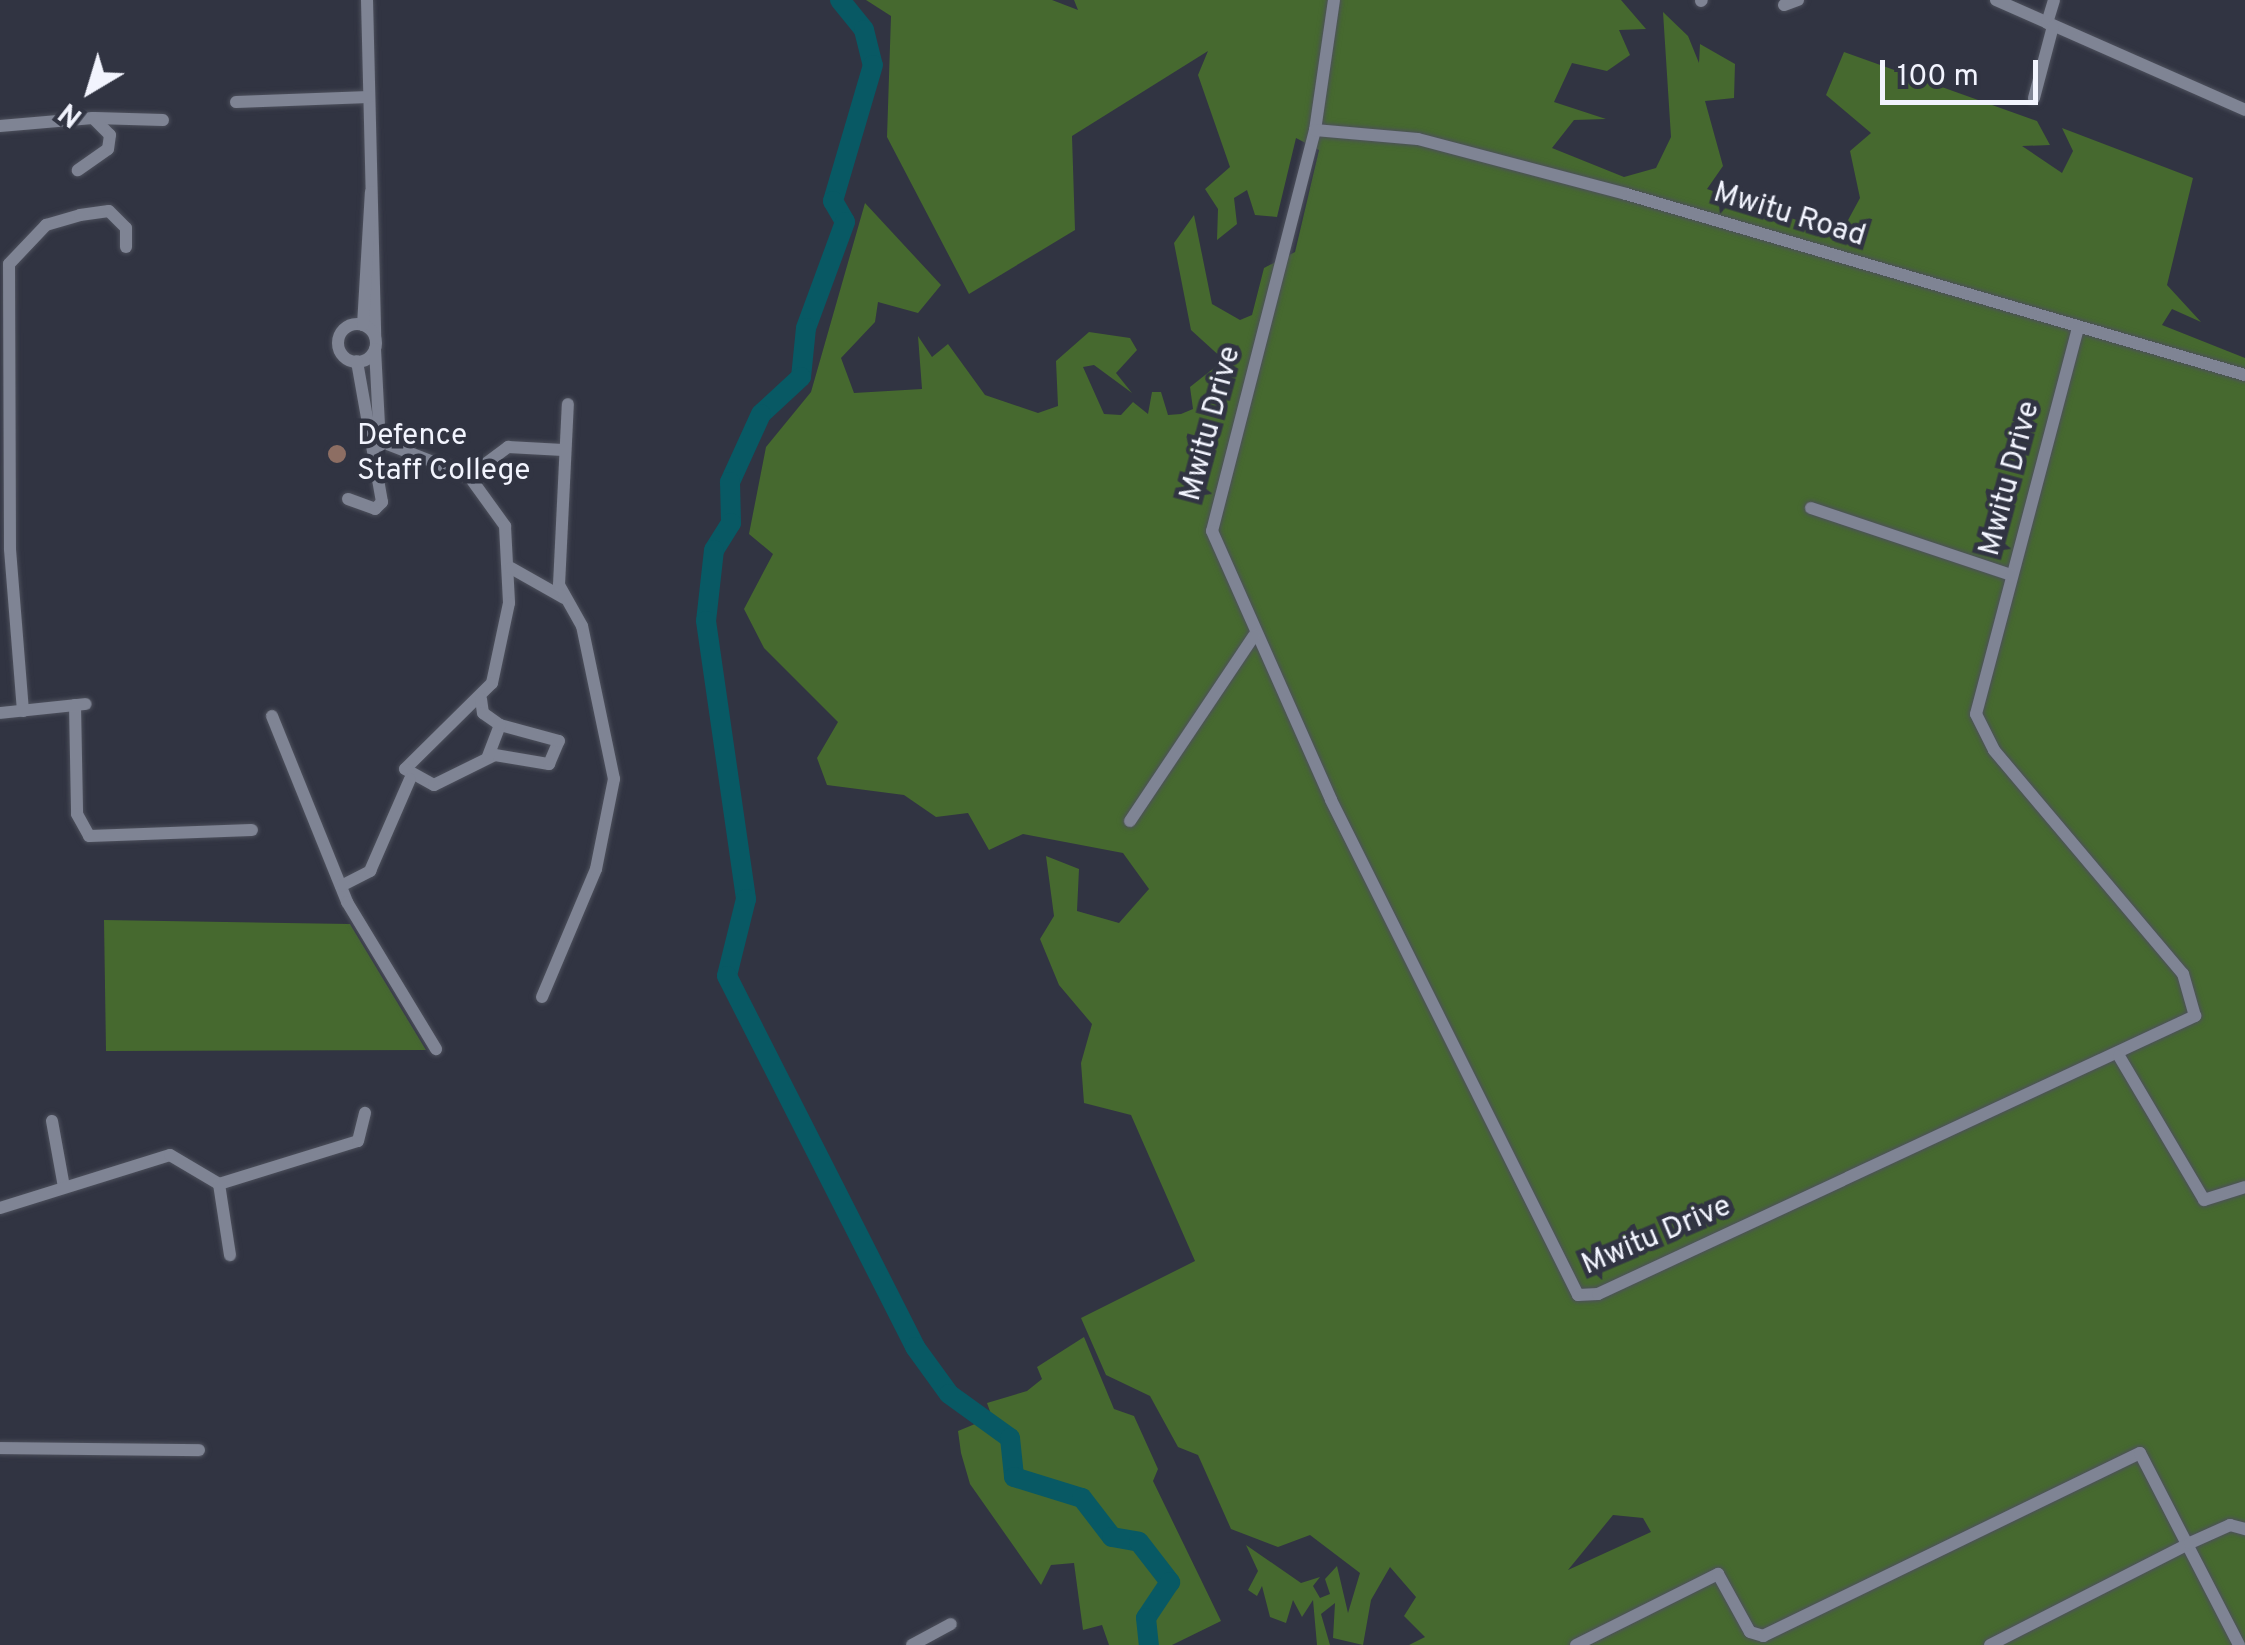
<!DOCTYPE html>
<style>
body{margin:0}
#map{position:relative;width:2245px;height:1645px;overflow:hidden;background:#313442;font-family:Overpass,sans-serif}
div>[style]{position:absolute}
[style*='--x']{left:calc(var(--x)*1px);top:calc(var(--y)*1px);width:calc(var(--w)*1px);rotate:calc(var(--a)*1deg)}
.green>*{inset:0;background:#46692f}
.river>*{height:20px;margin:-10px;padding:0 10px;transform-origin:10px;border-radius:10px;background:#085964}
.roads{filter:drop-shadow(0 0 2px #4d505c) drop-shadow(0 0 2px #4d505c)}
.street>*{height:12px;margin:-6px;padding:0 6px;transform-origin:6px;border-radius:6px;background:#7f8494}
.street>.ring{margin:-6px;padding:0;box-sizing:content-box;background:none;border:12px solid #7f8494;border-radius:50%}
.dots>*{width:28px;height:28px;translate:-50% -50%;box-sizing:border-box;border:5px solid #313442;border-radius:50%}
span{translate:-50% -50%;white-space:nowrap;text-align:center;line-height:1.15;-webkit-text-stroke:9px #313442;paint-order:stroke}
.street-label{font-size:30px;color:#f2f4fe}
.poi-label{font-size:30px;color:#f2f4fe}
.left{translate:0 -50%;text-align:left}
.north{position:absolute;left:40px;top:40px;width:100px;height:100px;-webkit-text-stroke:8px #313442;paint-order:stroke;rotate:218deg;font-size:28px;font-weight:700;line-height:40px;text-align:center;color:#f2f4fe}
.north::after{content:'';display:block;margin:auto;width:35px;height:45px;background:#f2f4fe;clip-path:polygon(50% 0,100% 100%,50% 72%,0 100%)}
.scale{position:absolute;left:1880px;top:60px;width:158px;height:45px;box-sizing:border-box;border:5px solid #f2f4fe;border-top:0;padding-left:12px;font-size:30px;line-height:35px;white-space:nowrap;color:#f2f4fe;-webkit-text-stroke:8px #313442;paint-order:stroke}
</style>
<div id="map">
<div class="green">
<i style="clip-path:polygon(evenodd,866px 0,1052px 0,1078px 10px,1074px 0,1621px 0,1646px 29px,1619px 30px,1630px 55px,1607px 71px,1572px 63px,1554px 102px,1606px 119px,1574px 120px,1552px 148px,1624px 177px,1656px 168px,1671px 137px,1663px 12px,1688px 36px,1699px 63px,1700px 44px,1735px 64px,1734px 98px,1705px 101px,1723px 166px,1707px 189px,1840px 235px,1860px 198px,1850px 151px,1871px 133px,1826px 95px,1844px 52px,2037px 121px,2050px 145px,2022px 146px,2062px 173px,2073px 151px,2062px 128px,2193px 178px,2167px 285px,2201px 322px,2172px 309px,2162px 325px,2245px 358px,2245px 1645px,1409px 1645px,1425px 1637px,1404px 1616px,1416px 1597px,1390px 1567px,1371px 1600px,1363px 1645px,1333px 1638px,1335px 1603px,1321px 1614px,1330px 1645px,1317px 1645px,1313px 1600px,1302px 1617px,1293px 1600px,1286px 1623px,1270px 1617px,1262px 1586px,1257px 1596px,1248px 1590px,1258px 1571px,1246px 1545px,1301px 1583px,1320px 1577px,1313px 1586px,1320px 1598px,1330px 1594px,1325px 1579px,1337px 1566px,1348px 1613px,1360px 1573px,1310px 1535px,1278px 1547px,1231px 1529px,1198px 1455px,1178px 1447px,1150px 1396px,1106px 1375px,1081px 1318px,1195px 1261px,1131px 1115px,1084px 1103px,1081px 1063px,1092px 1024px,1059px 985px,1040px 939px,1054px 916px,1046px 856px,1079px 869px,1077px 911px,1119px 923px,1149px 889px,1123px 853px,1023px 834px,989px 850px,968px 813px,936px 817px,904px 795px,827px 785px,817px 758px,838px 722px,764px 648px,744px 609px,773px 554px,749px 534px,766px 447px,811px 392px,865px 203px,941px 285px,918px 313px,878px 302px,875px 322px,841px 358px,854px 393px,922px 389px,918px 336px,932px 357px,948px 344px,985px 395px,1038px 413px,1058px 406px,1056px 361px,1089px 332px,1130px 338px,1137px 350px,1116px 373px,1132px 393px,1094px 365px,1083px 367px,1104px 414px,1121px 415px,1133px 402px,1148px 414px,1152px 392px,1161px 392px,1168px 415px,1181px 414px,1193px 409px,1190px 387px,1224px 360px,1191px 330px,1174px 243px,1194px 215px,1212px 304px,1240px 320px,1252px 315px,1264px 268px,1295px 252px,1319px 150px,1296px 138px,1277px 217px,1255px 215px,1247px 190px,1234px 198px,1237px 224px,1217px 240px,1218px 209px,1205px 189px,1230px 167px,1198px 75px,1208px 51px,1072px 136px,1075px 230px,969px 294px,887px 137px,891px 16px,866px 0,1613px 1515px,1643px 1518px,1651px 1532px,1568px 1570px,1613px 1515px)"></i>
<i style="clip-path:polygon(104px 920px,350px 924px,426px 1050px,106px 1051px)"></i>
<i style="clip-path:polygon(1084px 1337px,1114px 1409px,1134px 1416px,1158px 1469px,1153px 1481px,1221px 1621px,1172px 1645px,1109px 1645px,1102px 1625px,1083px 1630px,1074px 1563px,1051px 1565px,1041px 1585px,970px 1484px,961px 1453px,958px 1431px,992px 1417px,987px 1403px,1027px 1391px,1042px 1379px,1037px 1367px)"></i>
</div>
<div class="river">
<i style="--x:840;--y:0;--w:38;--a:51"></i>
<i style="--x:864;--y:30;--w:36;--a:76"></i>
<i style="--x:873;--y:65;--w:142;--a:106.4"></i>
<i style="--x:833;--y:201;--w:24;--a:60"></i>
<i style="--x:845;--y:222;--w:113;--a:110.2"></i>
<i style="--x:806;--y:328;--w:49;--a:95.8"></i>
<i style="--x:801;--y:377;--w:54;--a:137.2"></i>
<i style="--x:761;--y:414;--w:75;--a:114.5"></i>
<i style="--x:730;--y:482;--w:41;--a:88.6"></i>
<i style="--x:731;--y:523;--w:32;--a:122"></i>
<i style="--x:714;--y:550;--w:71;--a:96.4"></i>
<i style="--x:706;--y:621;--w:281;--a:81.8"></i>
<i style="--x:746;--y:899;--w:79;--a:103.9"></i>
<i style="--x:727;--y:976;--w:416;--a:63.1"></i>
<i style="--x:915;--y:1347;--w:58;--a:54.1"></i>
<i style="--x:949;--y:1394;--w:75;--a:35.8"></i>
<i style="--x:1010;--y:1438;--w:39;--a:84"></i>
<i style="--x:1014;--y:1477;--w:71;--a:17.2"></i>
<i style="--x:1082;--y:1498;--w:49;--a:52.4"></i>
<i style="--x:1112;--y:1537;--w:27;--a:10"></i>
<i style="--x:1139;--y:1542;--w:51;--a:52.2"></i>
<i style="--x:1170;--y:1582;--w:43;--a:123.7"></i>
<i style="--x:1146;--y:1618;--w:27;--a:84"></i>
</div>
<div class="roads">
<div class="street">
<i style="--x:367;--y:0;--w:337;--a:88.6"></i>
<i style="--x:1334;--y:0;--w:131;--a:98.3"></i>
<i style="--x:1315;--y:130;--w:414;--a:104.4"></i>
<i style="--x:1212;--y:531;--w:294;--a:66.1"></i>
<i style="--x:1331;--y:800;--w:553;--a:63.48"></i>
<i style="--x:1578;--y:1295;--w:20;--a:-3"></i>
<i style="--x:1598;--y:1294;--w:659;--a:-24.97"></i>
<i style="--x:2195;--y:1016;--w:44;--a:-105.9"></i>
<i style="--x:2183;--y:974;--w:293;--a:-130.2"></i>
<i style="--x:1994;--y:750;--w:40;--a:-116.6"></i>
<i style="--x:1976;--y:714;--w:396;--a:-75.2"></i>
<i style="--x:1996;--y:0;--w:272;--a:23.8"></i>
<i style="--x:1701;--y:1;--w:1;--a:-45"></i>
<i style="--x:1784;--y:5;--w:15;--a:-20"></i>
<i style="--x:2047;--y:23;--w:24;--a:-73"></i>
<i style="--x:2034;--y:98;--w:74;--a:-75.2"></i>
<i style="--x:236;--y:102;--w:133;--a:-2.2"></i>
<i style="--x:95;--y:118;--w:68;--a:1.7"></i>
<i style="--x:0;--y:126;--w:93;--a:-4.9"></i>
<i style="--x:93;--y:118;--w:24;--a:45"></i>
<i style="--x:110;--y:135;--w:14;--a:98"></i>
<i style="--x:108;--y:149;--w:37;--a:145"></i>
<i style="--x:1315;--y:130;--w:103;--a:5"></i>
<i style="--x:1418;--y:139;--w:215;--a:14.8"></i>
<i style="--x:1626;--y:194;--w:645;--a:16.3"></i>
<i class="ring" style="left:338px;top:324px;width:26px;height:26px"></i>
<i style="--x:363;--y:325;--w:133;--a:-86.6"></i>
<i style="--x:375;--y:349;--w:97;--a:87"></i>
<i style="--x:382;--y:442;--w:93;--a:21.3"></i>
<i style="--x:469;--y:476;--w:62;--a:54.2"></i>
<i style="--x:505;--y:526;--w:77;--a:87"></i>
<i style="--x:509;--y:603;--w:82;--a:102"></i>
<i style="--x:492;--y:683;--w:122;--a:135.3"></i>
<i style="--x:405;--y:769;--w:33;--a:29"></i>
<i style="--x:434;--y:785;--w:68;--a:-26.2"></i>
<i style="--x:495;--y:755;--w:55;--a:9.5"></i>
<i style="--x:549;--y:764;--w:25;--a:-67"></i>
<i style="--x:559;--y:741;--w:61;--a:-164.8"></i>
<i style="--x:500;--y:725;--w:34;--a:111"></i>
<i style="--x:469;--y:476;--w:49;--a:-36.6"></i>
<i style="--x:508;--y:447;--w:55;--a:3.1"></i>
<i style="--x:348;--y:499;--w:29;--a:20"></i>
<i style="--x:375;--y:509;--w:10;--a:-45"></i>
<i style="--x:382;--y:502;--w:143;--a:-100.1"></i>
<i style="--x:1811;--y:508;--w:211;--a:18.5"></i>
<i style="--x:511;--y:568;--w:61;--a:29.5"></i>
<i style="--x:481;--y:699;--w:14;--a:82"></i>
<i style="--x:483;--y:713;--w:21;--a:35"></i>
<i style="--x:75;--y:705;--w:109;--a:88.9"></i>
<i style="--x:77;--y:814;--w:25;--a:61"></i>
<i style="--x:89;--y:836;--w:163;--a:-2.1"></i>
<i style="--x:23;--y:711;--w:163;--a:-94.6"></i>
<i style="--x:10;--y:549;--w:285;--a:-90.2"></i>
<i style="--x:9;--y:264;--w:54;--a:-46.5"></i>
<i style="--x:46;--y:225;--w:35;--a:-16"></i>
<i style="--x:80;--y:215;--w:29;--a:-8"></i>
<i style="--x:109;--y:211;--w:24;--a:45"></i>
<i style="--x:126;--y:228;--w:19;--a:90"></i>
<i style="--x:0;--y:713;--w:86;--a:-6"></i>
<i style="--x:272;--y:716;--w:201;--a:68"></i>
<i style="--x:347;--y:902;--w:172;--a:58.8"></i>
<i style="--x:1130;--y:821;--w:223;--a:-56.2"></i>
<i style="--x:341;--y:886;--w:33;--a:-27"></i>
<i style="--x:370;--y:871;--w:100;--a:-66.5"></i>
<i style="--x:542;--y:997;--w:139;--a:-67.1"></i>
<i style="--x:596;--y:869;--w:92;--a:-78.7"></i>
<i style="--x:614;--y:779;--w:156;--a:-101.8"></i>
<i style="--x:582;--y:626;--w:47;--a:-119.3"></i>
<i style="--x:559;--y:585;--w:181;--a:-87.2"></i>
<i style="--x:2119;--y:1056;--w:167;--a:59.4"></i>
<i style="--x:2204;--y:1200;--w:43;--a:-17.6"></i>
<i style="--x:52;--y:1121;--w:67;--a:79.7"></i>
<i style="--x:219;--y:1184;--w:145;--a:-17.2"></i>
<i style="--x:358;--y:1141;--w:29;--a:-76"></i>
<i style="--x:0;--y:1208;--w:178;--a:-17.3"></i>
<i style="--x:170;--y:1155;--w:57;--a:30.6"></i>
<i style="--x:219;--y:1184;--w:72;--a:81.2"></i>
<i style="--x:0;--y:1448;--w:199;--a:0.6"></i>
<i style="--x:912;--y:1645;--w:44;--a:-28.3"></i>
<i style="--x:1576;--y:1645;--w:159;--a:-26.6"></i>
<i style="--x:1718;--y:1574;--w:66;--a:61.1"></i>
<i style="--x:1750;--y:1632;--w:14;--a:17"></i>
<i style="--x:1763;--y:1636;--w:419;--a:-25.9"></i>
<i style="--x:2140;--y:1453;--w:216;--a:62.7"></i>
<i style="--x:1990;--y:1645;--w:225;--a:-27"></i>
<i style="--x:2190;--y:1543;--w:44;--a:-24.2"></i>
<i style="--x:2230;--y:1525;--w:16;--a:15"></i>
</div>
</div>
<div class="dots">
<i style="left:337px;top:454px;background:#8d6e63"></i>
</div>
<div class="street-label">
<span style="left:1789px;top:216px;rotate:17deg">Mwitu Road</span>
<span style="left:1212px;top:424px;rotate:-75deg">Mwitu Drive</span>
<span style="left:2011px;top:479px;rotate:-75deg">Mwitu Drive</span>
<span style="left:1657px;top:1237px;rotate:-23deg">Mwitu Drive</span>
</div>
<div class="poi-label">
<span class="left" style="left:357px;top:454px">Defence<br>Staff College</span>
</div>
<div class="north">N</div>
<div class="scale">100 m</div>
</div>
